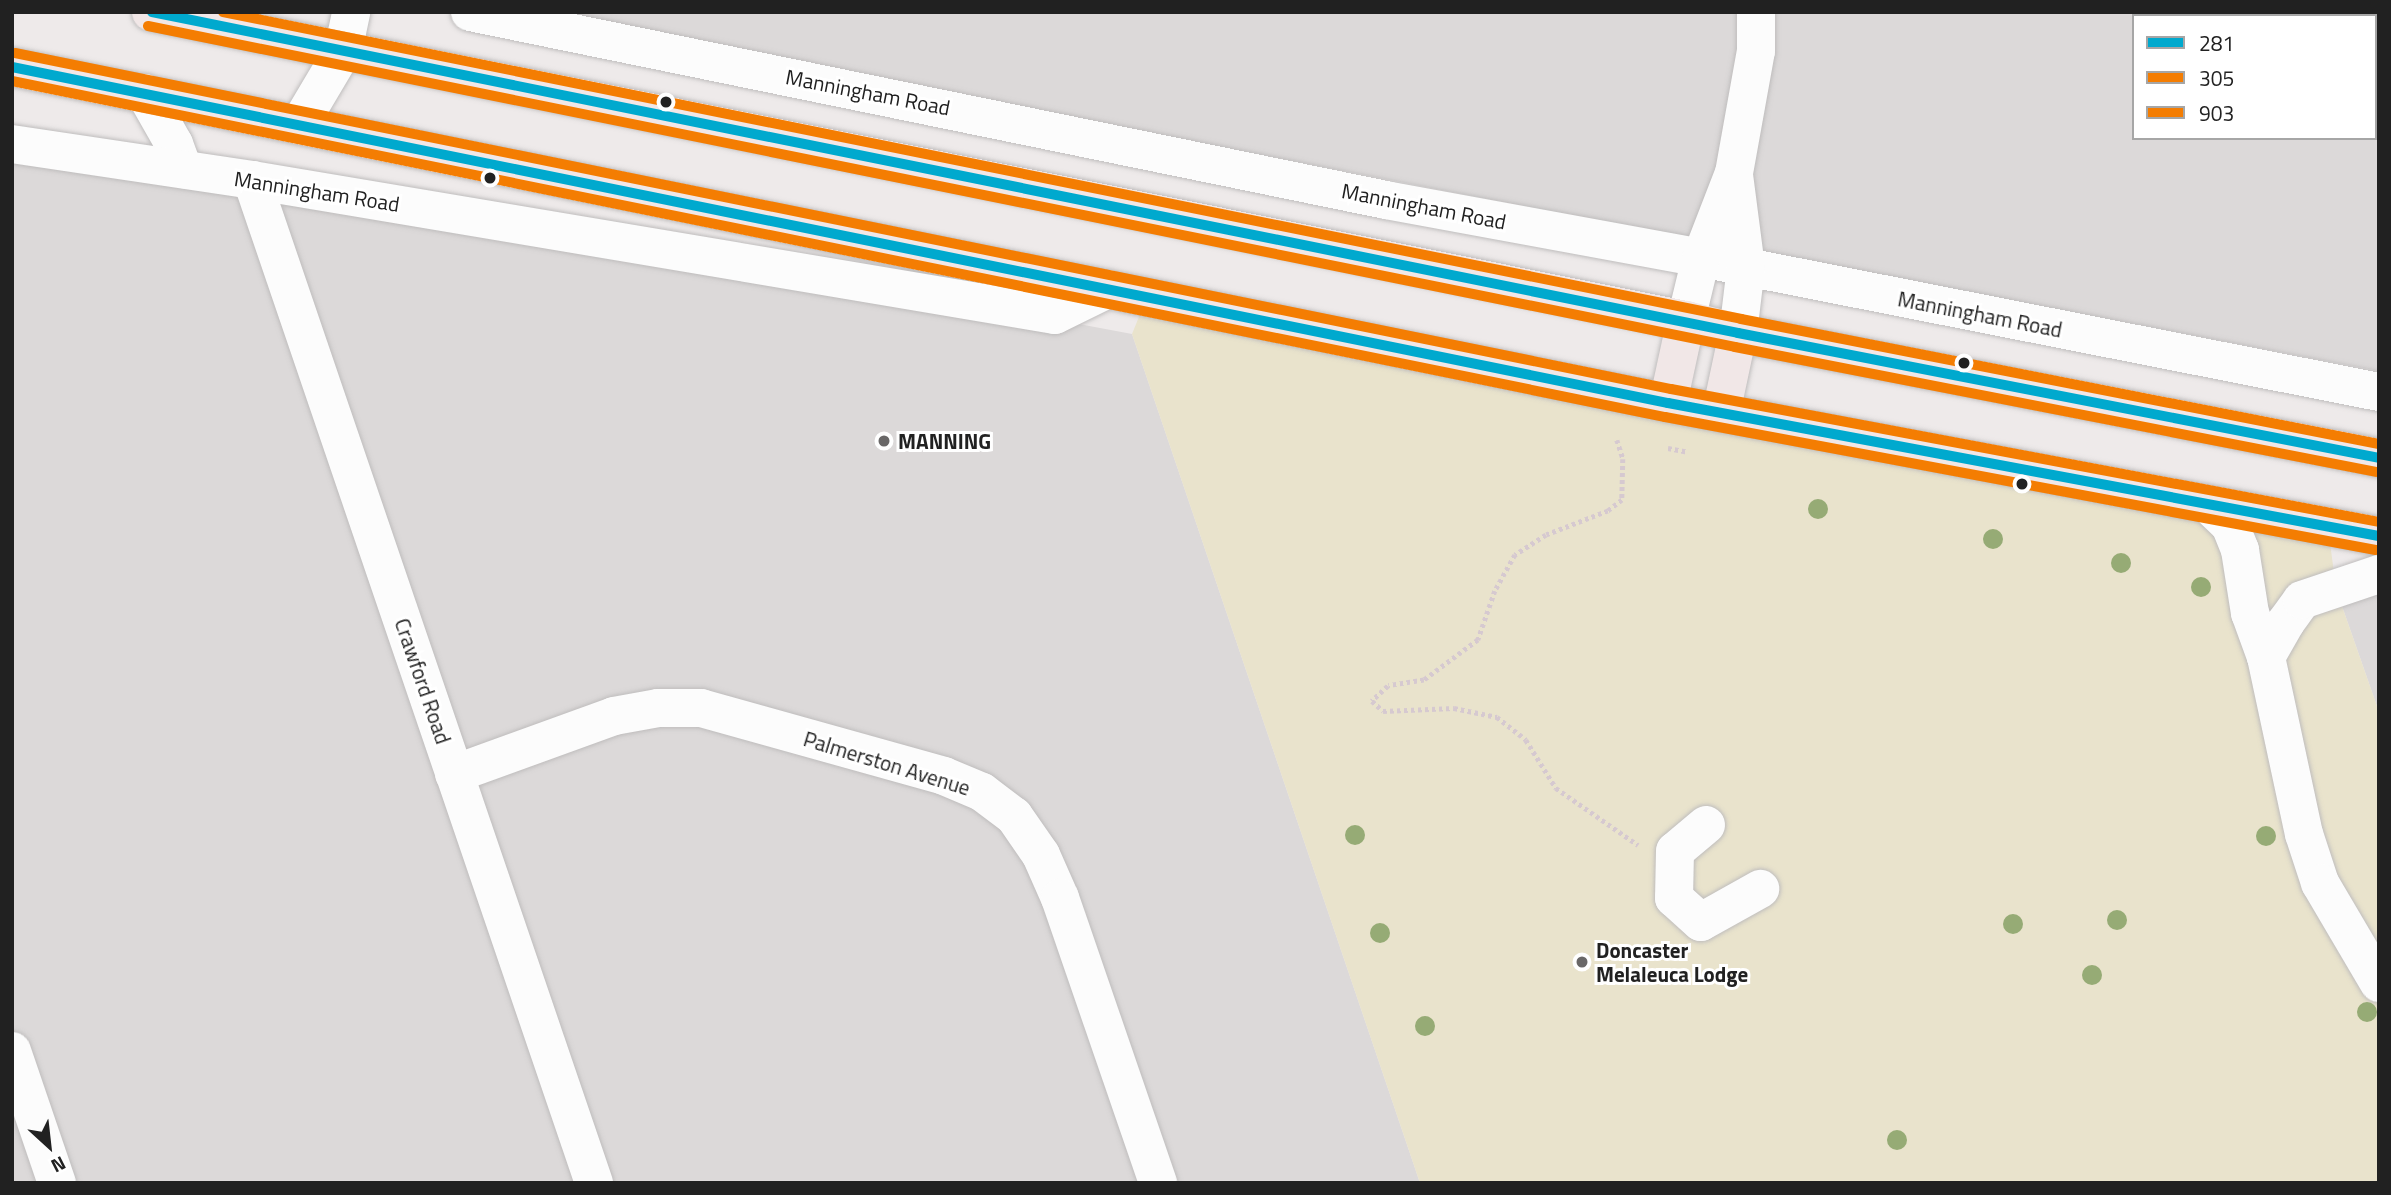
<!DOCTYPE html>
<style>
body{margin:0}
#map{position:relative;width:2391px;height:1195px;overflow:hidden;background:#eeeaea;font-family:"Titillium Web",sans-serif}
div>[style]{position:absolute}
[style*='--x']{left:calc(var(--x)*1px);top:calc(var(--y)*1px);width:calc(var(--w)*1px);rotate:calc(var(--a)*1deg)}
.residential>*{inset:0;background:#dcd9d9}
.grass>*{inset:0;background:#e9e3cc}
.path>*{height:4.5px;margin-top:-2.25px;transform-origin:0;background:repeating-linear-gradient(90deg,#d6c9d0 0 3.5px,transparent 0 7px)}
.roads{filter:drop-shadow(0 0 2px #bfbdbd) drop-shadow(0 0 2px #bfbdbd)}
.minor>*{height:38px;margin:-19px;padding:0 19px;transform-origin:19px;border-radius:19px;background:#fcfcfc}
.major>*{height:38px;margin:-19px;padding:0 19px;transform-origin:19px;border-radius:19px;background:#f1e7e7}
.bus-1>*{height:10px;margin:-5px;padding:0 5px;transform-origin:5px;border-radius:5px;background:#00a9ce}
.bus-2>*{height:10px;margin:-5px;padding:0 5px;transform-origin:5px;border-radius:5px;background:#f47d02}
.bus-3>*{height:10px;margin:-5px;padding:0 5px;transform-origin:5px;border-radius:5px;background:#f47d02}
.trees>*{width:20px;height:20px;margin:-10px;border-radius:50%;background:#96ab75}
.dots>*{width:19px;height:19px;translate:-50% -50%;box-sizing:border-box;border:4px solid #fff;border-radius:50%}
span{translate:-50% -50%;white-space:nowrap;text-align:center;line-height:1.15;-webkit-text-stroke:6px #fff;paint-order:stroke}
.street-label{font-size:21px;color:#212121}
.poi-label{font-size:21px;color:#212121;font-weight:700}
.left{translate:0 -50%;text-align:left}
.frame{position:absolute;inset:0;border:14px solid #212121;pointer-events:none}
.legend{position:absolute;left:2132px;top:14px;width:245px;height:126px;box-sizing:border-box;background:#fff;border:2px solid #a6a6a6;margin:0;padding:9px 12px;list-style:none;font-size:21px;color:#212121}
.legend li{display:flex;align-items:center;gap:14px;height:35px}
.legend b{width:35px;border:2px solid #a6a6a6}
.north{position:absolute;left:14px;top:1111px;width:70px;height:70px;-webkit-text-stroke:5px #fff;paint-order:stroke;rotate:153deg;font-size:19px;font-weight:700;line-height:28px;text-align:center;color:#212121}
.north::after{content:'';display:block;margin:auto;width:24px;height:32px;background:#212121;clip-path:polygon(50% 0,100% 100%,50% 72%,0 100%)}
</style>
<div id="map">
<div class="residential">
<i style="clip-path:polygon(evenodd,531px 12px,2379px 12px,2379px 371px,1692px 239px,531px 12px,2134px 16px,2375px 16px,2375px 138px,2134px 138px,2134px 16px)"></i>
<i style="clip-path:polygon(12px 125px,1132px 334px,1420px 1183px,12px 1183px)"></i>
<i style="clip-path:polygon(2336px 589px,2379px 593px,2379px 712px)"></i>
</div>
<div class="grass">
<i style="clip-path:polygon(1147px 297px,2328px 527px,2336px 589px,2379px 712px,2379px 1183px,1420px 1183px,1132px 334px)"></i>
</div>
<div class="path">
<i style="--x:1617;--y:440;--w:20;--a:72"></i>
<i style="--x:1623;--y:459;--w:41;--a:91.4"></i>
<i style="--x:1622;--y:500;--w:18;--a:142"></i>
<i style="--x:1608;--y:511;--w:66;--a:158.8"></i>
<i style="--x:1546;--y:535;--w:37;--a:147"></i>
<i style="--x:1515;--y:555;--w:41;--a:119.1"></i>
<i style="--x:1495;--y:591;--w:52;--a:109.1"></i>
<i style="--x:1478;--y:640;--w:67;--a:143.5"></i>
<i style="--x:1424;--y:680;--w:36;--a:171"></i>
<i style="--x:1388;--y:686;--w:22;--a:137"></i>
<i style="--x:1372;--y:701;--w:15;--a:42"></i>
<i style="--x:1383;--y:711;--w:71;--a:-2.4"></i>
<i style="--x:1454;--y:708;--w:44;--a:11.8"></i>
<i style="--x:1497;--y:717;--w:37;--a:38"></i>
<i style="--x:1526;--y:740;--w:57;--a:58"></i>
<i style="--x:1556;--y:788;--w:100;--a:34.8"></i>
<i style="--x:1668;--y:448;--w:20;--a:11"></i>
</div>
<div class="roads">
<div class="minor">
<i style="--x:470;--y:12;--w:935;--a:11.6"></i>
<i style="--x:1386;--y:200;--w:320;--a:10.4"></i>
<i style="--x:1701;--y:258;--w:691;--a:11.18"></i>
<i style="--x:145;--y:93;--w:59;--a:60.4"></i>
<i style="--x:174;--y:144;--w:27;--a:70"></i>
<i style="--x:299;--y:125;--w:86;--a:-59.3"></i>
<i style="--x:343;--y:51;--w:40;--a:-78"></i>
<i style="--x:12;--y:144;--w:243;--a:8.5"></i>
<i style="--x:252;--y:180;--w:814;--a:9.54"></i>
<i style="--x:1055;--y:315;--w:59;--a:-26.1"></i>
<i style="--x:1734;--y:175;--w:93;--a:82.6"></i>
<i style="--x:1746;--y:267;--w:66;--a:96.9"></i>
<i style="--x:252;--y:180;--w:1060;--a:71.17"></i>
<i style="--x:1686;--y:320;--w:64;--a:-76.4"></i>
<i style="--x:1701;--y:258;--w:91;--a:-68.8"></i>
<i style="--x:1734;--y:173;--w:124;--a:-79.8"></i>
<i style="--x:1756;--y:51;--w:39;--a:-90"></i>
<i style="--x:2210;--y:506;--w:28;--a:44"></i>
<i style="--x:2230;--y:525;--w:27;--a:68"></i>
<i style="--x:2240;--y:550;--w:64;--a:81"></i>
<i style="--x:2250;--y:613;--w:47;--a:70"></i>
<i style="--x:2266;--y:657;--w:181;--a:77.9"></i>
<i style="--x:2304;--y:834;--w:52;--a:71.9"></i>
<i style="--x:2320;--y:883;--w:116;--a:59.5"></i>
<i style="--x:2266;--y:657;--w:40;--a:-60.3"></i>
<i style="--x:2286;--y:622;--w:27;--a:-54"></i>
<i style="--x:2302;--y:600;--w:81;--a:-18.7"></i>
<i style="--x:454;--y:774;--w:170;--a:-19.9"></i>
<i style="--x:614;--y:716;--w:45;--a:-10.3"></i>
<i style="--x:658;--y:708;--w:43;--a:0"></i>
<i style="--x:701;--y:708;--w:252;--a:15.6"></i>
<i style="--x:944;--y:776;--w:41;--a:22.8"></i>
<i style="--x:982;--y:792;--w:40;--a:37"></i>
<i style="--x:1014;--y:816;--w:47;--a:55.3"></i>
<i style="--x:1041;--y:855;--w:47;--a:66.2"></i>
<i style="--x:1060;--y:898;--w:301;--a:71"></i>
<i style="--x:1706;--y:825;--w:40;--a:140"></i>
<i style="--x:1675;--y:851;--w:47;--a:91.2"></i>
<i style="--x:1674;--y:898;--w:36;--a:42"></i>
<i style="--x:1701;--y:922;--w:68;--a:-29.2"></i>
<i style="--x:12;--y:1051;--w:139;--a:71.2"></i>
</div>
<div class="major">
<i style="--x:151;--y:12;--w:1566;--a:11.35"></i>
<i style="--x:1686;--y:320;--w:54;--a:14"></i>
<i style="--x:1738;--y:333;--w:653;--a:11.03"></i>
<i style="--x:12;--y:67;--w:1690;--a:11.47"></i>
<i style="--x:1668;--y:403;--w:723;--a:10.6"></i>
<i style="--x:1668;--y:403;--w:85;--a:-77.8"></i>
<i style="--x:1721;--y:413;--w:82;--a:-78"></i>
</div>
</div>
<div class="bus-1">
<i style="--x:152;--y:12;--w:1618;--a:11.44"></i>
<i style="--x:1738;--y:333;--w:653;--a:11.03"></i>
<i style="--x:12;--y:67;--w:1690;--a:11.47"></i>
<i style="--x:1668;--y:403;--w:723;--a:10.6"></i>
</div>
<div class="bus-2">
<i style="--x:148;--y:26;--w:1619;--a:11.43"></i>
<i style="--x:1735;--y:347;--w:653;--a:11.03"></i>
<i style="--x:12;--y:81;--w:1687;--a:11.49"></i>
<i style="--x:1665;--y:417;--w:723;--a:10.6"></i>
</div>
<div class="bus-3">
<i style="--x:223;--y:12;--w:1549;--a:11.43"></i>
<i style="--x:1741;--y:319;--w:650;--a:11.09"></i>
<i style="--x:15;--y:53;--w:1690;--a:11.47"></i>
<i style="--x:1671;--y:389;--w:720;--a:10.64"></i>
</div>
<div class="trees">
<i style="left:1818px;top:509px"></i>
<i style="left:1993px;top:539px"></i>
<i style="left:2121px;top:563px"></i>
<i style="left:2201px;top:587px"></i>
<i style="left:1355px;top:835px"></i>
<i style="left:2266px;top:836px"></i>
<i style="left:2117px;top:920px"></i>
<i style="left:2013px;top:924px"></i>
<i style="left:1380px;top:933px"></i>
<i style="left:2092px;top:975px"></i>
<i style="left:2367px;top:1012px"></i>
<i style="left:1425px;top:1026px"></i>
<i style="left:1897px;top:1140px"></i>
</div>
<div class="dots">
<i style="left:666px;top:102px;background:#212121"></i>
<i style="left:490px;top:178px;background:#212121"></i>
<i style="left:1964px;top:363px;background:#212121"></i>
<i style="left:884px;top:441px;background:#696767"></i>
<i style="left:2022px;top:484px;background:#212121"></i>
<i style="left:1582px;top:962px;background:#696767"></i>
</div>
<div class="street-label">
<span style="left:868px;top:92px;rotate:11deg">Manningham Road</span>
<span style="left:317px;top:191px;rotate:9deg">Manningham Road</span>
<span style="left:1424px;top:206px;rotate:11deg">Manningham Road</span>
<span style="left:1980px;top:314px;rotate:11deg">Manningham Road</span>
<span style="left:423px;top:681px;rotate:71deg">Crawford Road</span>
<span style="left:887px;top:763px;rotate:17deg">Palmerston Avenue</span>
</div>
<div class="poi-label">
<span class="left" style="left:898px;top:441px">MANNING</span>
<span class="left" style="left:1596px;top:962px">Doncaster<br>Melaleuca Lodge</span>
</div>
<div class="frame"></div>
<ul class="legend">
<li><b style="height:9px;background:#00a9ce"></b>281</li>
<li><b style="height:9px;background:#f47d02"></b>305</li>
<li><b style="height:9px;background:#f47d02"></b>903</li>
</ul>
<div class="north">N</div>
</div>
